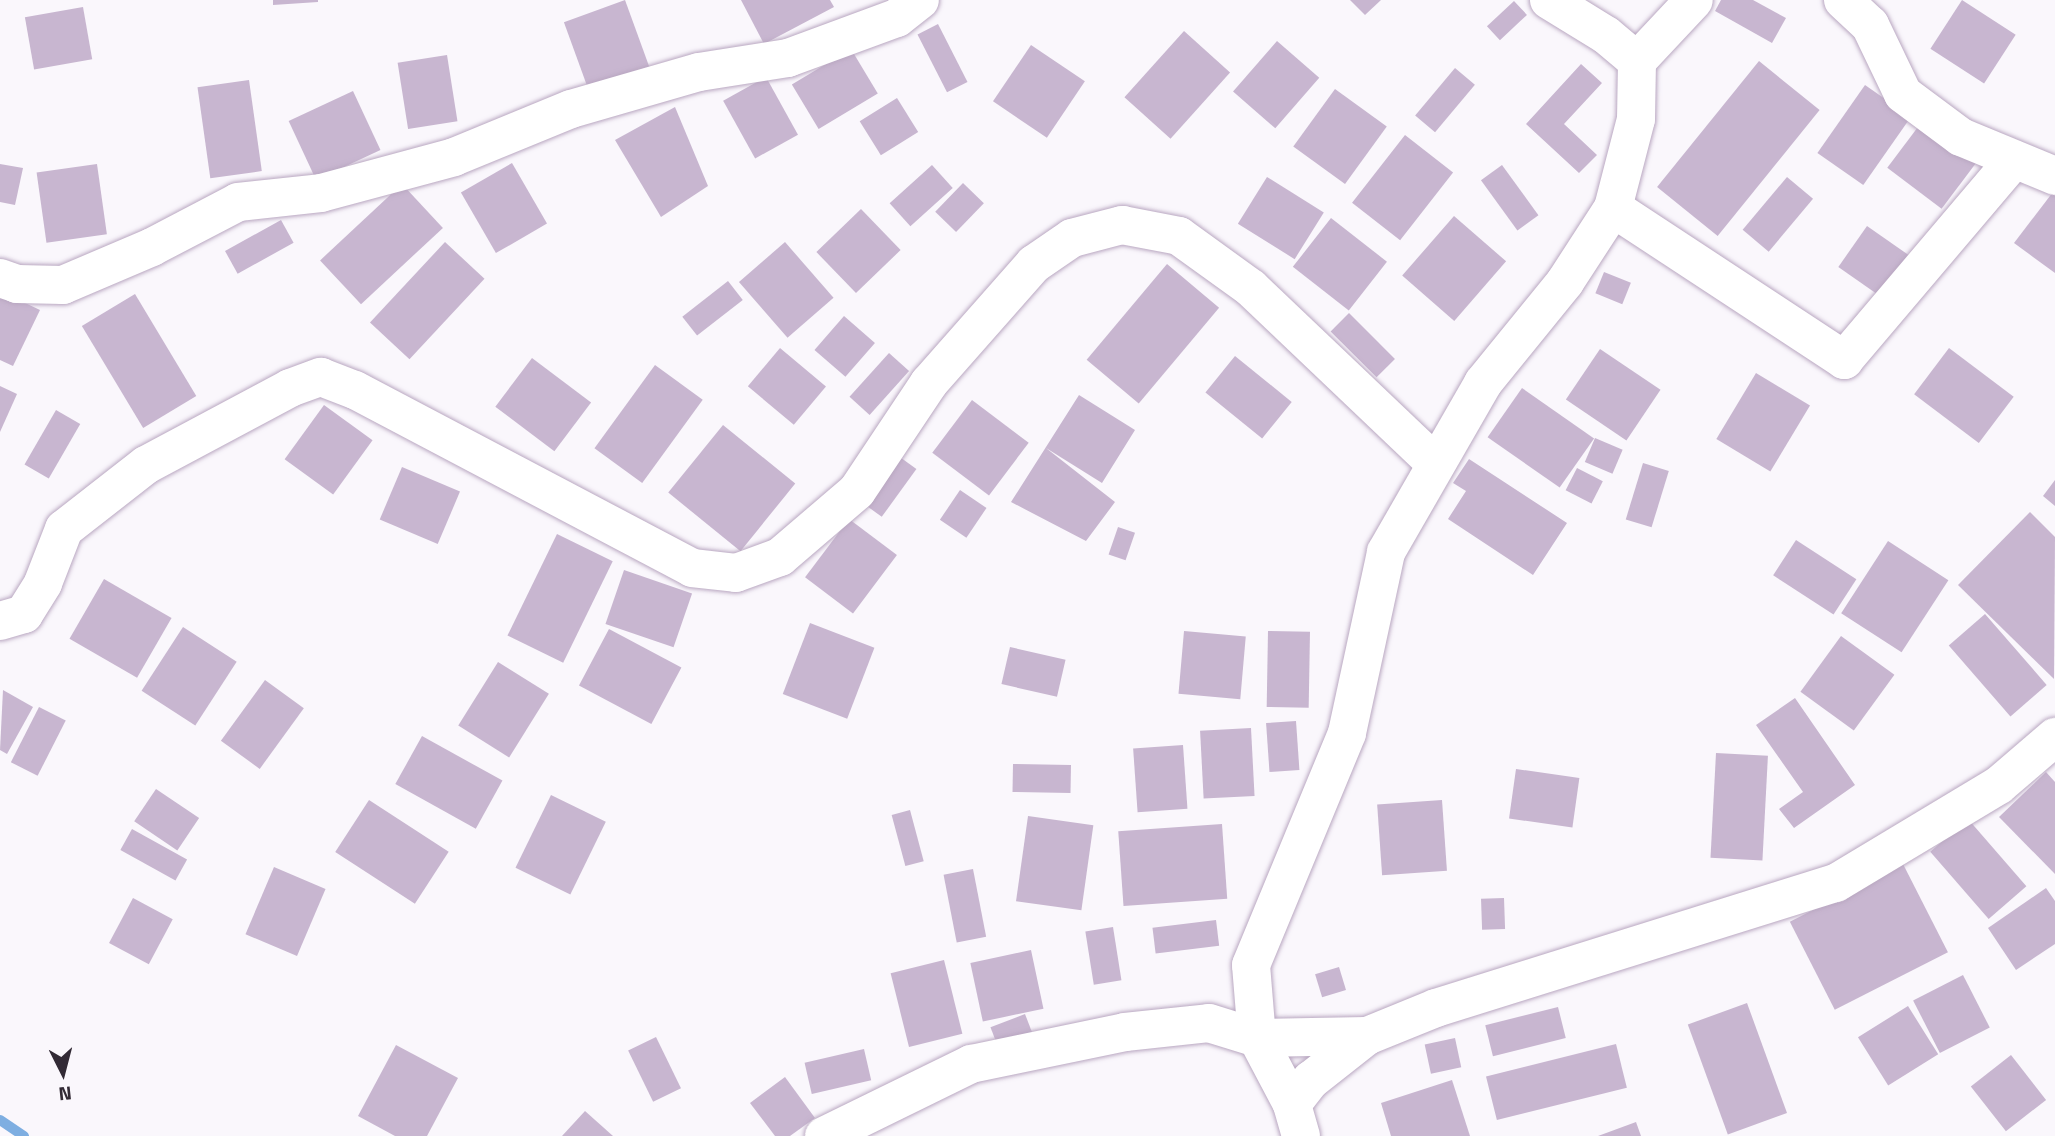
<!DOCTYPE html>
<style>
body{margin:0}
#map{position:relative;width:2055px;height:1136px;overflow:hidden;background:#faf7fc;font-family:"Titillium Web",sans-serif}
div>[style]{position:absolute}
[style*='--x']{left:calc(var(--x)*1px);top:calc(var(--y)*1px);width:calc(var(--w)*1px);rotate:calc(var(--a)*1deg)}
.stream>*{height:10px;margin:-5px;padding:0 5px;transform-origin:5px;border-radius:5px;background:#7eaee1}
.building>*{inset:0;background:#c8b6d0;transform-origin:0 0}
.roads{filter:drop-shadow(0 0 2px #b9a7c1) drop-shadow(0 0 2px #b9a7c1)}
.street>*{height:38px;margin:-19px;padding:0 19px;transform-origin:19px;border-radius:19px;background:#fff}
span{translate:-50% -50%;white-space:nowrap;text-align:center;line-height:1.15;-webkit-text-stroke:6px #faf7fc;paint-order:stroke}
.north{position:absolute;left:28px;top:1038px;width:70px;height:70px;-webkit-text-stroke:5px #faf7fc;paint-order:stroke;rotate:174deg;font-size:19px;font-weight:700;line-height:28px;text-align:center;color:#322a35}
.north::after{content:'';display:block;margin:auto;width:24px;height:32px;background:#322a35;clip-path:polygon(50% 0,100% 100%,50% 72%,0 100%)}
</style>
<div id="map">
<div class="stream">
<i style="--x:0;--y:1120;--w:29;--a:34"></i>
</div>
<div class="building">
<i style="clip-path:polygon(273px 0,318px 0,318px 2px,273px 5px)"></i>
<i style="left:625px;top:0;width:76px;height:65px;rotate:70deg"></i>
<i style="clip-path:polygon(741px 0,830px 0,834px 7px,764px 44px)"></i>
<i style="clip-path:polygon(1350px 0,1381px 0,1365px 15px)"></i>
<i style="clip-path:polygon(1721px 0,1753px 0,1786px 18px,1772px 43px,1715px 11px)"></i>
<i style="left:1962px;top:0;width:64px;height:58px;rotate:33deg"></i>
<i style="left:1514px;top:1px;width:19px;height:37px;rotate:47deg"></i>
<i style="left:83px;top:7px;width:53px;height:59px;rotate:80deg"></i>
<i style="left:938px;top:24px;width:65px;height:23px;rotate:63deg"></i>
<i style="left:1184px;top:31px;width:62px;height:89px;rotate:42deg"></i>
<i style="left:1277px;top:41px;width:56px;height:67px;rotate:41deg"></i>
<i style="left:1031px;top:45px;width:65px;height:68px;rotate:34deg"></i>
<i style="left:851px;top:49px;width:52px;height:69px;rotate:59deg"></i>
<i style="left:447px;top:55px;width:67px;height:50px;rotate:81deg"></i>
<i style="left:1759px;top:61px;width:78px;height:162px;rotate:39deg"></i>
<i style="clip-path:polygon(1581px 64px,1602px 83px,1564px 124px,1597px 155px,1579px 173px,1526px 124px)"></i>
<i style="left:1455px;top:68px;width:26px;height:62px;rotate:40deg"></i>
<i style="left:766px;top:77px;width:66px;height:49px;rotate:61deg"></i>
<i style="left:249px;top:80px;width:92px;height:52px;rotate:82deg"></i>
<i style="left:1865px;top:85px;width:56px;height:83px;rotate:35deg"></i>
<i style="left:1335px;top:89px;width:64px;height:71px;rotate:36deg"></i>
<i style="left:353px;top:91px;width:65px;height:71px;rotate:65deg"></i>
<i style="left:897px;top:98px;width:40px;height:44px;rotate:58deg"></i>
<i style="clip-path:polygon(675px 107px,708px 186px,661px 217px,615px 140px)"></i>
<i style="left:1927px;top:115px;width:68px;height:66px;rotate:37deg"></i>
<i style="left:1405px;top:135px;width:61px;height:86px;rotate:38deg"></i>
<i style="left:512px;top:163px;width:70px;height:59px;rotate:60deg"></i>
<i style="clip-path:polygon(0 164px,23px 168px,15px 205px,0 202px)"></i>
<i style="left:97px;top:164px;width:71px;height:61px;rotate:82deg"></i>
<i style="left:932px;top:165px;width:31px;height:57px;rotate:48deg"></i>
<i style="left:1502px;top:165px;width:62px;height:26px;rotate:54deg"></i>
<i style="left:1267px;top:177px;width:67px;height:55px;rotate:32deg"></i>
<i style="left:1787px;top:177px;width:34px;height:69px;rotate:40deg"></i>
<i style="left:963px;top:183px;width:29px;height:40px;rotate:44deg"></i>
<i style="left:402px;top:184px;width:60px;height:112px;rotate:47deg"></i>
<i style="clip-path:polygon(2053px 192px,2055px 193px,2055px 273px,2014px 243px)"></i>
<i style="left:861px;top:209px;width:57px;height:62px;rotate:46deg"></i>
<i style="left:1454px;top:216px;width:69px;height:79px;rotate:41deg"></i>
<i style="left:1331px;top:218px;width:71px;height:62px;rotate:38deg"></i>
<i style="left:281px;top:220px;width:26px;height:64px;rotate:61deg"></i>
<i style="left:1867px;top:226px;width:52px;height:50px;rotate:35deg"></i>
<i style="left:445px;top:242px;width:54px;height:110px;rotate:43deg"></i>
<i style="left:785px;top:242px;width:74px;height:61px;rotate:49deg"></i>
<i style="left:1167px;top:264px;width:68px;height:125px;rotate:40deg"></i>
<i style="left:1604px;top:272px;width:29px;height:23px;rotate:22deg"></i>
<i style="left:728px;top:281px;width:24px;height:58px;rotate:52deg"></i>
<i style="clip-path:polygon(0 291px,40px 310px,13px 366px,0 360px)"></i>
<i style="left:135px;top:294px;width:119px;height:62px;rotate:59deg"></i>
<i style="left:1349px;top:313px;width:65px;height:26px;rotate:45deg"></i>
<i style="left:844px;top:316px;width:41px;height:45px;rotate:41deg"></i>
<i style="left:780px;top:348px;width:60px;height:50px;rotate:40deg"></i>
<i style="left:1949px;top:348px;width:81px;height:58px;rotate:37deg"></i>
<i style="left:1600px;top:349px;width:73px;height:61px;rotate:34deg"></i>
<i style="left:889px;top:353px;width:27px;height:59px;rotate:42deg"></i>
<i style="left:1235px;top:356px;width:73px;height:47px;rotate:39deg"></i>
<i style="left:532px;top:358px;width:74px;height:61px;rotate:37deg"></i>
<i style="left:655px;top:365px;width:59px;height:103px;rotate:36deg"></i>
<i style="left:1756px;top:373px;width:63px;height:77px;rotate:31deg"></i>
<i style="clip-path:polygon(0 386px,17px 394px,0 432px)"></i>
<i style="left:1522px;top:388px;width:88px;height:60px;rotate:35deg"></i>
<i style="clip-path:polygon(1079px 395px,1135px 430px,1102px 483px,1046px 448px,1115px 502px,1086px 541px,1011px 502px)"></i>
<i style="left:972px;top:400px;width:71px;height:66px;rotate:37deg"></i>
<i style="left:324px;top:405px;width:60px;height:67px;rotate:36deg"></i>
<i style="left:56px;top:410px;width:28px;height:63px;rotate:30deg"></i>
<i style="left:723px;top:425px;width:93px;height:87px;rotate:39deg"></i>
<i style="left:1595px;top:438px;width:30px;height:26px;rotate:23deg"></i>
<i style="left:897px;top:455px;width:24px;height:59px;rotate:36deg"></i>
<i style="clip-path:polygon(1469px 459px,1567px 523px,1533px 575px,1448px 519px,1466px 491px,1453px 483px)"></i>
<i style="left:1643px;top:463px;width:27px;height:59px;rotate:17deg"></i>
<i style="left:402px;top:467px;width:63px;height:57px;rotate:23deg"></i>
<i style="left:1577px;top:468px;width:29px;height:25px;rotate:27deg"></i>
<i style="clip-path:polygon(2055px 480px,2055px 506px,2043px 496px)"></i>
<i style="left:960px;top:490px;width:32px;height:36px;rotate:34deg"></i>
<i style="clip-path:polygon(2030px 512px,2055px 537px,2054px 679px,1958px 585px)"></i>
<i style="left:849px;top:519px;width:60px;height:73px;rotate:37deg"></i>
<i style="left:1118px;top:527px;width:18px;height:29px;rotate:19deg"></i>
<i style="left:557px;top:534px;width:62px;height:113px;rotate:26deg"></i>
<i style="left:1796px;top:540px;width:72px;height:42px;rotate:33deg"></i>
<i style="left:1888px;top:541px;width:72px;height:86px;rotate:33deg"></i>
<i style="left:624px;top:570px;width:72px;height:57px;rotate:19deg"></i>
<i style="left:104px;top:579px;width:78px;height:69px;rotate:30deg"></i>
<i style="left:1985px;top:614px;width:94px;height:48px;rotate:49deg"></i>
<i style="left:810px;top:623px;width:69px;height:76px;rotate:21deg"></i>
<i style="left:183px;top:627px;width:64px;height:76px;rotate:33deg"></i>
<i style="left:609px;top:629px;width:82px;height:64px;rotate:28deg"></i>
<i style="left:1184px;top:631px;width:62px;height:63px;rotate:5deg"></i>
<i style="left:1268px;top:631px;width:42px;height:76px;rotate:1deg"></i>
<i style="left:1841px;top:636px;width:66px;height:69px;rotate:36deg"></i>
<i style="left:1010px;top:647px;width:57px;height:38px;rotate:13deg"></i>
<i style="left:498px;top:662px;width:60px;height:75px;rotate:32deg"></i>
<i style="left:265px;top:680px;width:48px;height:75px;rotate:36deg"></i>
<i style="clip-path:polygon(3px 690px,33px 707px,7px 754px,0 750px)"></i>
<i style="clip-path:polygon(1795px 698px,1855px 785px,1794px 828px,1779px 809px,1803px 792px,1756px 725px)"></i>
<i style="left:39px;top:707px;width:30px;height:62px;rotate:27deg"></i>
<i style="left:1296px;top:721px;width:49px;height:30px;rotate:86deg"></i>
<i style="left:1251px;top:728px;width:68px;height:51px;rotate:87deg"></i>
<i style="left:422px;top:736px;width:92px;height:55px;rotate:29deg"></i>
<i style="left:1183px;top:745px;width:64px;height:50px;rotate:86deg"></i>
<i style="left:1716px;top:753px;width:52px;height:105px;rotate:3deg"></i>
<i style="left:1013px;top:764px;width:58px;height:28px;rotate:1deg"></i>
<i style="left:1516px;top:769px;width:64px;height:50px;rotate:8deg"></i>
<i style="clip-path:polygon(2046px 772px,2055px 782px,2055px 874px,1999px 817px)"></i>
<i style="left:156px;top:789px;width:52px;height:39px;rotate:34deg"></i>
<i style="left:551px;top:795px;width:61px;height:81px;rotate:26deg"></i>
<i style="left:369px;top:800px;width:95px;height:62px;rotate:33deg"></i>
<i style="left:1442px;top:800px;width:71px;height:65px;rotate:86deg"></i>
<i style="left:910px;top:810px;width:53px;height:19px;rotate:75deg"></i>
<i style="left:1028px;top:816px;width:66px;height:86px;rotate:8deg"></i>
<i style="left:1968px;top:819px;width:89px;height:50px;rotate:49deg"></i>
<i style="left:1222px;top:824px;width:75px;height:104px;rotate:86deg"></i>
<i style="left:132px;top:829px;width:63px;height:24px;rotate:29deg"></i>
<i style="left:1903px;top:864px;width:99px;height:127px;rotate:63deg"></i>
<i style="left:274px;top:867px;width:56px;height:73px;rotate:23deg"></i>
<i style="left:973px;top:869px;width:69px;height:30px;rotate:79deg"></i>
<i style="clip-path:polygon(2046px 888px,2055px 901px,2055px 944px,2016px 970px,1988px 928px)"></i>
<i style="left:133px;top:898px;width:45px;height:51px;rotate:28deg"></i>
<i style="left:1504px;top:898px;width:31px;height:23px;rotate:88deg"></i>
<i style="left:1216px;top:920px;width:26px;height:64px;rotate:83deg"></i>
<i style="left:1113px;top:927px;width:54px;height:28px;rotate:81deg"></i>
<i style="left:1031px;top:950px;width:60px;height:62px;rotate:78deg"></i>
<i style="left:944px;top:960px;width:76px;height:55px;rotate:76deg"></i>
<i style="left:1339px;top:967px;width:24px;height:25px;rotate:73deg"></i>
<i style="left:1963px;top:975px;width:59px;height:56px;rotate:63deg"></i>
<i style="left:1747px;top:1003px;width:117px;height:63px;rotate:70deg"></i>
<i style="left:1908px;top:1006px;width:57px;height:59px;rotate:58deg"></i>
<i style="left:1558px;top:1007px;width:32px;height:75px;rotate:76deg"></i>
<i style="left:1025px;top:1014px;width:25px;height:37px;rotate:69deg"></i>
<i style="left:656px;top:1037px;width:57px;height:31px;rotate:64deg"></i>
<i style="left:1455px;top:1038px;width:30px;height:31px;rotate:78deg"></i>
<i style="left:1616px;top:1044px;width:45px;height:134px;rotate:76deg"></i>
<i style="clip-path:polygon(396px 1045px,458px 1078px,427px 1136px,395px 1136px,358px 1116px)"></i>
<i style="left:864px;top:1049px;width:32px;height:61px;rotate:77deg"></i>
<i style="left:2011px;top:1055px;width:57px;height:51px;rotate:52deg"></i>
<i style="clip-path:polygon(785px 1077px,815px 1118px,790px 1136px,775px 1136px,750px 1103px)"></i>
<i style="clip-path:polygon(1452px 1080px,1470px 1136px,1391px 1136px,1381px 1103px)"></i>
<i style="clip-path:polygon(585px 1111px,613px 1136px,562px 1136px)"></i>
<i style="clip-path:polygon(1636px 1122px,1641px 1136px,1598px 1136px)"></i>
</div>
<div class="roads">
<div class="street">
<i style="--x:1549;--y:0;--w:67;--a:31.6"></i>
<i style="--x:1606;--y:35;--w:40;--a:40"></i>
<i style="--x:1843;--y:0;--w:37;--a:43"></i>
<i style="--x:1870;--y:25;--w:76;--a:64.4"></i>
<i style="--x:1903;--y:94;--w:72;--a:36.6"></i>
<i style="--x:1961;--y:137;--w:102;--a:22.5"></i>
<i style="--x:1613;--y:208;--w:277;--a:33.3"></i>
<i style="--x:1844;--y:360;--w:260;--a:-49.7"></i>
<i style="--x:0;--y:278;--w:18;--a:19"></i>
<i style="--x:17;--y:284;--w:46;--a:1.2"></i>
<i style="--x:63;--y:285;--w:97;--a:-23.1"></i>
<i style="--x:152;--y:247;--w:97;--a:-27.6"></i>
<i style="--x:238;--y:202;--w:83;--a:-6.2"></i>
<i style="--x:321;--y:193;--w:138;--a:-15.1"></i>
<i style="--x:454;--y:157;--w:126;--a:-22.3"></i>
<i style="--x:571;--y:109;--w:133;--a:-16.1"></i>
<i style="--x:699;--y:72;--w:90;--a:-8.9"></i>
<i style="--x:788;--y:58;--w:116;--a:-20.2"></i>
<i style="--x:897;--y:18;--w:29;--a:-38"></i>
<i style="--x:0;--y:621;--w:25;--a:-16"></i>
<i style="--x:24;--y:614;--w:36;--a:-58"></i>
<i style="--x:43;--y:583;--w:58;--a:-68.7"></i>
<i style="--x:64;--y:529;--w:104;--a:-38"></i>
<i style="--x:146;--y:465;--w:163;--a:-28.1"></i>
<i style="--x:290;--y:388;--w:33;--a:-20"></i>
<i style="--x:321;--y:377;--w:36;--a:21"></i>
<i style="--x:355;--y:390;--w:381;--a:27.8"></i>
<i style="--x:692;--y:568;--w:44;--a:6.5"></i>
<i style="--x:736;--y:573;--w:47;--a:-20"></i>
<i style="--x:780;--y:557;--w:101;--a:-40.6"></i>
<i style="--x:857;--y:491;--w:130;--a:-56.3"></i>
<i style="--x:929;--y:383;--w:159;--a:-48.6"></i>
<i style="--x:1034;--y:264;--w:46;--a:-34.4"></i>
<i style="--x:1072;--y:238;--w:52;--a:-14.6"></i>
<i style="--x:1122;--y:225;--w:58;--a:10.9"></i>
<i style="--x:1179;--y:236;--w:89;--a:35.8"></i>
<i style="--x:1251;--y:288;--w:253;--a:43.6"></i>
<i style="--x:1292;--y:1104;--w:75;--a:-117.9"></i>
<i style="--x:1257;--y:1038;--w:73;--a:-94.7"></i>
<i style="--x:1251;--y:965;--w:251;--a:-67.5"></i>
<i style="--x:1347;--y:733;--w:185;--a:-77.8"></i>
<i style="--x:1386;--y:552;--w:195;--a:-60.1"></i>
<i style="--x:1483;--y:383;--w:130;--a:-50.9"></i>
<i style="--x:1565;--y:282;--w:88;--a:-57"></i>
<i style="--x:1613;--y:208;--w:92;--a:-75.5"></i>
<i style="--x:1636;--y:119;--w:58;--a:-89"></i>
<i style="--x:1637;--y:61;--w:83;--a:-46.9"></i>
<i style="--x:824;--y:1136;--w:164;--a:-26.1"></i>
<i style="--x:971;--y:1064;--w:157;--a:-11.7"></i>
<i style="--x:1125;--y:1032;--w:84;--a:-6.1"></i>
<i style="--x:1209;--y:1023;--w:50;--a:17.4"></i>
<i style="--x:1257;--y:1038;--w:110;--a:-1"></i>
<i style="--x:1301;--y:1136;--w:33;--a:-106"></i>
<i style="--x:1292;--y:1104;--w:31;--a:-52"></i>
<i style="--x:1311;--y:1080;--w:71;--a:-38.2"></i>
<i style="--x:1367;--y:1036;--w:74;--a:-22.1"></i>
<i style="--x:1436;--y:1008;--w:419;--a:-17.4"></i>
<i style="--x:1836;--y:883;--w:190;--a:-31"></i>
<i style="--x:1999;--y:785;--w:74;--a:-40.6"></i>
</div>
</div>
<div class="north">N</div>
</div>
